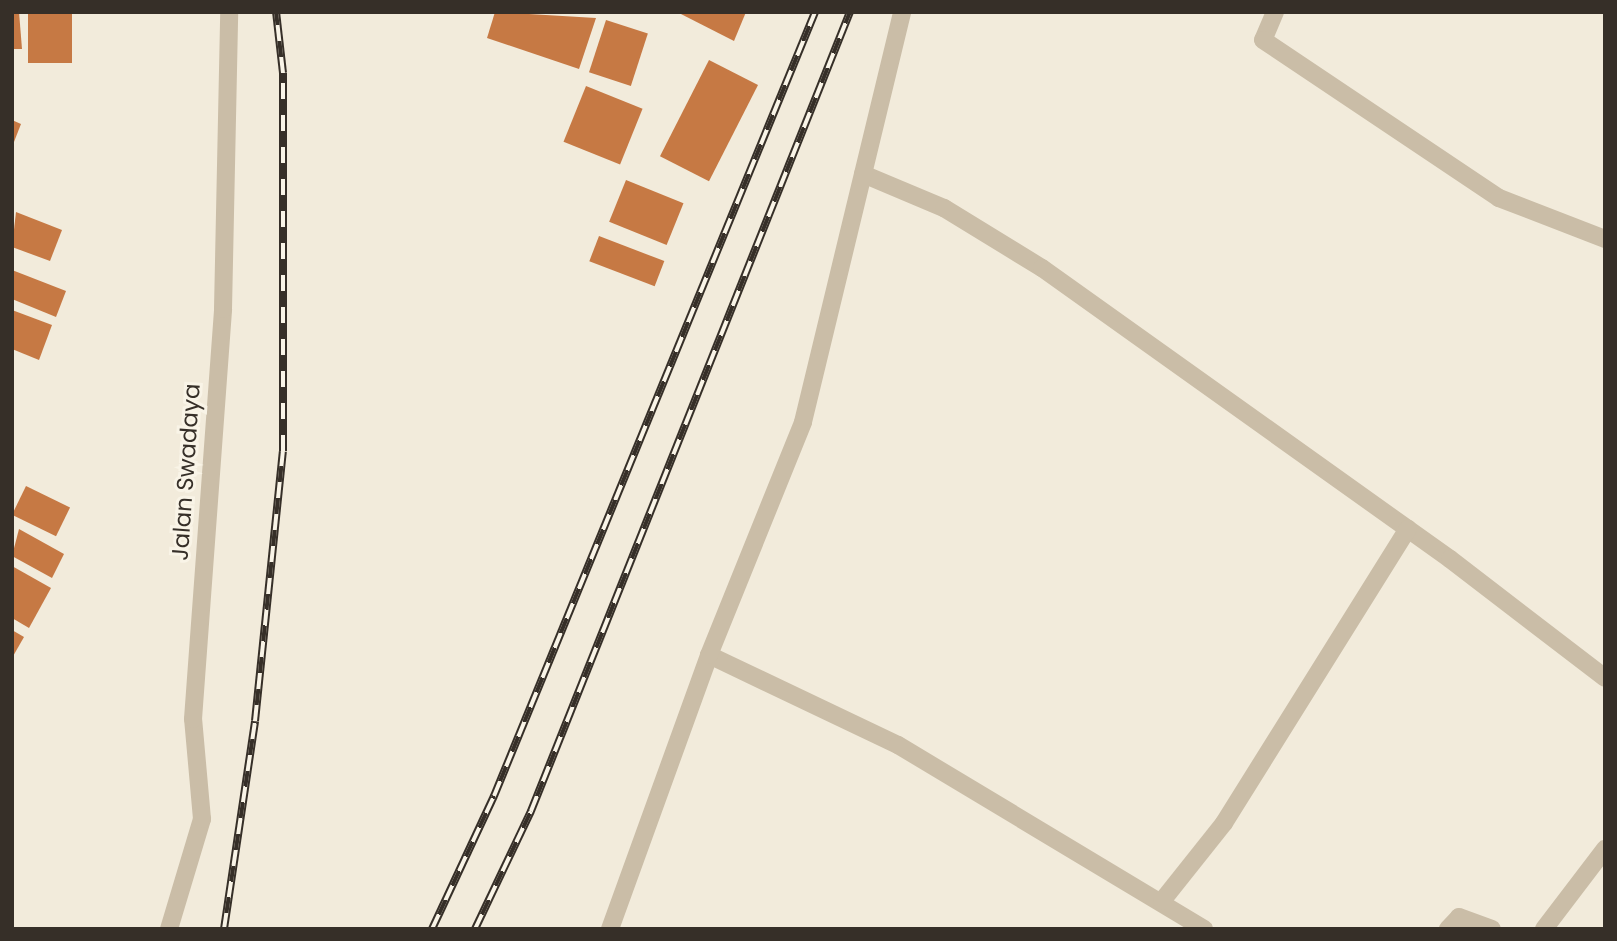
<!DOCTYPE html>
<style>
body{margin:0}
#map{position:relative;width:1617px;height:941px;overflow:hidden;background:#f2ebdb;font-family:Poppins,sans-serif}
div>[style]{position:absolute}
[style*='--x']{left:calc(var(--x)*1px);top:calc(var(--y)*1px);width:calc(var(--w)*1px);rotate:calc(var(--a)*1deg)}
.building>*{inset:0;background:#c67944;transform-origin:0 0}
.minor>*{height:18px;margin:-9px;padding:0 9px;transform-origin:9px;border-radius:9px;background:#cabda7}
.rail>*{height:8px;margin-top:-4px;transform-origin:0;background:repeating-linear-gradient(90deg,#f9f4e7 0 16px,#362f28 0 32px);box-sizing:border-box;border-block:2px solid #362f28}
span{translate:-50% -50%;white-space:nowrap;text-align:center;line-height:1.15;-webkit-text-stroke:6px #f9f4e7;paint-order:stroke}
.street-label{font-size:23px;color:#362f28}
.frame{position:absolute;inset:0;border:14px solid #362f28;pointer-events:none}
</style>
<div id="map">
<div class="building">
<i style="clip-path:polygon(12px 12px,19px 12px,22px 49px,12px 49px)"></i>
<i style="left:28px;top:12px;width:44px;height:51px"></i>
<i style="clip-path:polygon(495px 12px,596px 18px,579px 69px,487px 38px)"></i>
<i style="clip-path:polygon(677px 12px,746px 12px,734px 41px)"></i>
<i style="left:606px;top:20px;width:44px;height:55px;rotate:18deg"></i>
<i style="left:709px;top:60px;width:55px;height:108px;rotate:27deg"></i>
<i style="left:586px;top:86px;width:61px;height:60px;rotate:22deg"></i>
<i style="clip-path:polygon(12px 120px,21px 124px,12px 147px)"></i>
<i style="left:626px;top:180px;width:62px;height:45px;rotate:22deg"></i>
<i style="clip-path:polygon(16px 212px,62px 230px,50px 261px,12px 247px)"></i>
<i style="left:599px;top:236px;width:70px;height:27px;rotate:21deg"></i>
<i style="clip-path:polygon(12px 270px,66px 291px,56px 317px,12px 299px)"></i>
<i style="clip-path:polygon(12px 310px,52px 325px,39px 360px,12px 349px)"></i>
<i style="left:26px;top:486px;width:49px;height:32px;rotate:26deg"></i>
<i style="clip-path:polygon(19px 529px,64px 554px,52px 578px,12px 556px)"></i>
<i style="clip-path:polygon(12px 566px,51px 588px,29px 628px,12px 618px)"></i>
<i style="clip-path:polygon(12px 630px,24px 637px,12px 658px)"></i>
</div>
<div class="minor">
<i style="--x:1275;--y:12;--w:30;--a:113"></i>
<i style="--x:1263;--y:40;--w:284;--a:33.8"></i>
<i style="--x:1499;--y:198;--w:114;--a:21.1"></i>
<i style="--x:863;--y:174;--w:88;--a:22.8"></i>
<i style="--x:944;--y:208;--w:115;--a:31.5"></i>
<i style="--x:1042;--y:268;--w:501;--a:35.5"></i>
<i style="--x:1450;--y:559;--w:195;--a:37.5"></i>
<i style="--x:709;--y:655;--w:209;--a:25.5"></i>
<i style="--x:898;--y:745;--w:357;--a:31"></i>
<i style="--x:1162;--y:901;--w:100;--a:-51.5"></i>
<i style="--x:1224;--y:823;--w:347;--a:-58"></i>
<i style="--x:169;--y:929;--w:115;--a:-73.3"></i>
<i style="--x:202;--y:819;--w:100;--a:-95.1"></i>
<i style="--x:193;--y:719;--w:411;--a:-85.8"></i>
<i style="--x:223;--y:309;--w:297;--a:-88.8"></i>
<i style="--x:610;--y:929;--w:291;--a:-70.1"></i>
<i style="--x:709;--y:655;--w:251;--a:-68"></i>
<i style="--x:803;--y:422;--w:422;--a:-76.4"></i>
<i style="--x:1448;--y:929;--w:16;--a:-47"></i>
<i style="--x:1459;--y:917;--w:35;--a:20"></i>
<i style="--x:1544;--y:929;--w:101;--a:-52.7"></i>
</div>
<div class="rail">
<i style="--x:224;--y:929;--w:210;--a:-81.5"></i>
<i style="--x:255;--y:721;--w:271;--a:-84.1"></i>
<i style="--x:283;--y:451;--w:378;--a:-90"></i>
<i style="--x:283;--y:73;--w:61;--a:-96.5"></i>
<i style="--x:432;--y:929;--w:147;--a:-65"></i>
<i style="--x:494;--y:796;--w:847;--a:-67.73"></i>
<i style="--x:475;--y:929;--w:131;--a:-64.6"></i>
<i style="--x:531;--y:811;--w:860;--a:-68.24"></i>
</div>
<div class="street-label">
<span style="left:186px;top:472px;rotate:-86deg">Jalan Swadaya</span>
</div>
<div class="frame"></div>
</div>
